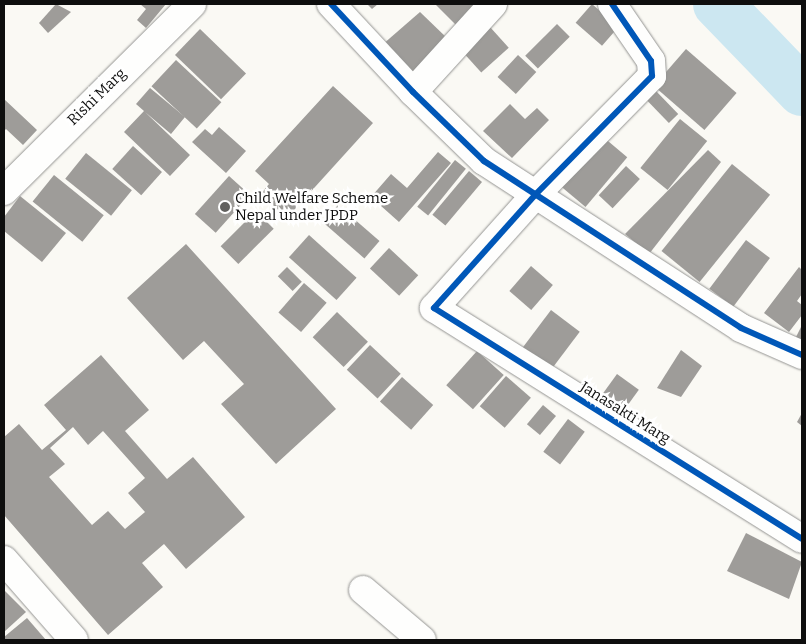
<!DOCTYPE html>
<style>
body{margin:0}
#map{position:relative;width:806px;height:644px;overflow:hidden;background:#faf9f4;font-family:Bitter,serif}
div>[style]{position:absolute}
[style*='--x']{left:calc(var(--x)*1px);top:calc(var(--y)*1px);width:calc(var(--w)*1px);rotate:calc(var(--a)*1deg)}
.river>*{height:50px;margin:-25px;padding:0 25px;transform-origin:25px;border-radius:25px;background:#cce7f1}
.building>*{inset:0;background:#9e9c99;transform-origin:0 0}
.roads{filter:drop-shadow(0 0 1px #949492) drop-shadow(0 0 1px #949492)}
.minor>*{height:28px;margin:-14px;padding:0 14px;transform-origin:14px;border-radius:14px;background:#fefefd}
.cycleway>*{height:6px;margin:-3px;padding:0 3px;transform-origin:3px;border-radius:3px;background:#0057b8}
.dots>*{width:14px;height:14px;translate:-50% -50%;box-sizing:border-box;border:2px solid #fff;border-radius:50%}
span{translate:-50% -50%;white-space:nowrap;text-align:center;line-height:1.15;-webkit-text-stroke:5px #fff;paint-order:stroke}
.street-label{font-size:15px;color:#0e0e0e}
.poi-label{font-size:15px;color:#0e0e0e}
.left{translate:0 -50%;text-align:left}
.frame{position:absolute;inset:0;border:5px solid #0e0e0e;pointer-events:none}
</style>
<div id="map">
<div class="river">
<i style="--x:718;--y:4;--w:121;--a:46"></i>
</div>
<div class="building">
<i style="clip-path:polygon(56px 4px,71px 12px,48px 33px,39px 23px)"></i>
<i style="clip-path:polygon(140px 4px,166px 4px,146px 28px,137px 20px,146px 9px)"></i>
<i style="clip-path:polygon(367px 4px,378px 4px,372px 9px)"></i>
<i style="clip-path:polygon(435px 4px,477px 4px,456px 25px)"></i>
<i style="left:592px;top:4px;width:35px;height:25px;rotate:41deg"></i>
<i style="clip-path:polygon(420px 12px,448px 39px,411px 78px,382px 45px)"></i>
<i style="left:557px;top:24px;width:18px;height:45px;rotate:45deg"></i>
<i style="left:490px;top:27px;width:28px;height:37px;rotate:48deg"></i>
<i style="left:200px;top:29px;width:64px;height:36px;rotate:44deg"></i>
<i style="left:686px;top:49px;width:67px;height:49px;rotate:41deg"></i>
<i style="left:518px;top:55px;width:25px;height:30px;rotate:43deg"></i>
<i style="left:176px;top:60px;width:62px;height:36px;rotate:43deg"></i>
<i style="clip-path:polygon(333px 86px,373px 123px,286px 219px,260px 195px,269px 184px,255px 171px)"></i>
<i style="clip-path:polygon(150px 88px,185px 117px,171px 134px,145px 112px,190px 155px,170px 176px,124px 132px,144px 111px,136px 104px)"></i>
<i style="left:656px;top:91px;width:32px;height:13px;rotate:46deg"></i>
<i style="clip-path:polygon(4px 99px,37px 130px,23px 145px,6px 129px,4px 131px)"></i>
<i style="clip-path:polygon(510px 104px,525px 119px,537px 108px,549px 120px,512px 158px,483px 131px)"></i>
<i style="left:680px;top:119px;width:35px;height:63px;rotate:39deg"></i>
<i style="clip-path:polygon(219px 127px,246px 151px,226px 173px,192px 142px,205px 129px,212px 135px)"></i>
<i style="left:602px;top:136px;width:33px;height:65px;rotate:40deg"></i>
<i style="left:133px;top:146px;width:39px;height:31px;rotate:42deg"></i>
<i style="clip-path:polygon(708px 150px,721px 162px,649px 254px,625px 234px)"></i>
<i style="clip-path:polygon(438px 152px,451px 163px,399px 222px,371px 197px,391px 174px,407px 188px)"></i>
<i style="left:86px;top:153px;width:59px;height:33px;rotate:39deg"></i>
<i style="left:455px;top:160px;width:14px;height:60px;rotate:39deg"></i>
<i style="left:732px;top:164px;width:49px;height:112px;rotate:39deg"></i>
<i style="left:626px;top:166px;width:19px;height:40px;rotate:43deg"></i>
<i style="left:469px;top:171px;width:17px;height:57px;rotate:40deg"></i>
<i style="left:54px;top:175px;width:64px;height:34px;rotate:39deg"></i>
<i style="left:229px;top:176px;width:28px;height:51px;rotate:42deg"></i>
<i style="clip-path:polygon(20px 196px,66px 233px,42px 262px,4px 231px,4px 217px)"></i>
<i style="left:338px;top:205px;width:55px;height:23px;rotate:41deg"></i>
<i style="left:256px;top:211px;width:25px;height:50px;rotate:45deg"></i>
<i style="left:309px;top:235px;width:64px;height:30px;rotate:42deg"></i>
<i style="left:746px;top:240px;width:30px;height:61px;rotate:37deg"></i>
<i style="clip-path:polygon(186px 244px,336px 409px,276px 464px,221px 404px,244px 384px,204px 341px,183px 360px,127px 298px)"></i>
<i style="left:389px;top:248px;width:40px;height:28px;rotate:43deg"></i>
<i style="left:531px;top:266px;width:29px;height:33px;rotate:41deg"></i>
<i style="left:287px;top:267px;width:21px;height:13px;rotate:45deg"></i>
<i style="clip-path:polygon(799px 267px,802px 270px,802px 294px,797px 301px,802px 305px,802px 315px,789px 332px,764px 313px)"></i>
<i style="left:304px;top:283px;width:30px;height:39px;rotate:41deg"></i>
<i style="left:551px;top:310px;width:36px;height:52px;rotate:37deg"></i>
<i style="left:337px;top:312px;width:43px;height:35px;rotate:44deg"></i>
<i style="clip-path:polygon(802px 325px,802px 340px,796px 337px)"></i>
<i style="left:370px;top:345px;width:42px;height:34px;rotate:43deg"></i>
<i style="clip-path:polygon(681px 350px,702px 366px,681px 397px,657px 388px)"></i>
<i style="left:477px;top:351px;width:36px;height:46px;rotate:42deg"></i>
<i style="clip-path:polygon(evenodd,101px 355px,149px 410px,125px 431px,167px 479px,193px 457px,245px 517px,186px 569px,164px 544px,142px 563px,163px 587px,108px 635px,4px 515px,4px 437px,19px 424px,42px 450px,66px 430px,44px 405px,101px 355px,73px 427px,88px 445px,103px 431px,145px 478px,128px 493px,145px 512px,125px 529px,108px 511px,92px 525px,49px 477px,65px 464px,50px 448px,73px 427px)"></i>
<i style="left:617px;top:374px;width:27px;height:28px;rotate:36deg"></i>
<i style="left:506px;top:376px;width:33px;height:40px;rotate:41deg"></i>
<i style="left:402px;top:377px;width:42px;height:33px;rotate:42deg"></i>
<i style="left:543px;top:405px;width:17px;height:25px;rotate:40deg"></i>
<i style="clip-path:polygon(802px 413px,802px 426px,797px 422px)"></i>
<i style="left:568px;top:419px;width:21px;height:41px;rotate:37deg"></i>
<i style="clip-path:polygon(746px 533px,802px 562px,789px 599px,727px 571px)"></i>
<i style="clip-path:polygon(4px 590px,26px 612px,4px 632px)"></i>
<i style="clip-path:polygon(27px 618px,46px 640px,4px 640px,4px 637px)"></i>
</div>
<div class="roads">
<div class="minor">
<i style="--x:331;--y:4;--w:120;--a:47"></i>
<i style="--x:413;--y:92;--w:99;--a:44.2"></i>
<i style="--x:484;--y:161;--w:306;--a:33"></i>
<i style="--x:741;--y:328;--w:67;--a:23.9"></i>
<i style="--x:612;--y:4;--w:69;--a:55.6"></i>
<i style="--x:651;--y:61;--w:15;--a:86"></i>
<i style="--x:652;--y:76;--w:165;--a:134.5"></i>
<i style="--x:536;--y:194;--w:153;--a:131.8"></i>
<i style="--x:434;--y:308;--w:434;--a:32.1"></i>
<i style="--x:413;--y:92;--w:119;--a:-47.7"></i>
<i style="--x:4;--y:191;--w:265;--a:-44.8"></i>
<i style="--x:4;--y:560;--w:106;--a:48.8"></i>
<i style="--x:363;--y:590;--w:77;--a:40.3"></i>
</div>
</div>
<div class="cycleway">
<i style="--x:331;--y:4;--w:120;--a:47"></i>
<i style="--x:413;--y:92;--w:99;--a:44.2"></i>
<i style="--x:484;--y:161;--w:306;--a:33"></i>
<i style="--x:741;--y:328;--w:67;--a:23.9"></i>
<i style="--x:612;--y:4;--w:69;--a:55.6"></i>
<i style="--x:651;--y:61;--w:15;--a:86"></i>
<i style="--x:652;--y:76;--w:165;--a:134.5"></i>
<i style="--x:536;--y:194;--w:153;--a:131.8"></i>
<i style="--x:434;--y:308;--w:434;--a:32.1"></i>
</div>
<div class="dots">
<i style="left:225px;top:207px;background:#61605e"></i>
</div>
<div class="street-label">
<span style="left:97px;top:97px;rotate:-44deg">Rishi Marg</span>
<span style="left:625px;top:413px;rotate:32deg">Janasakti Marg</span>
</div>
<div class="poi-label">
<span class="left" style="left:235px;top:207px">Child Welfare Scheme<br>Nepal under JPDP</span>
</div>
<div class="frame"></div>
</div>
